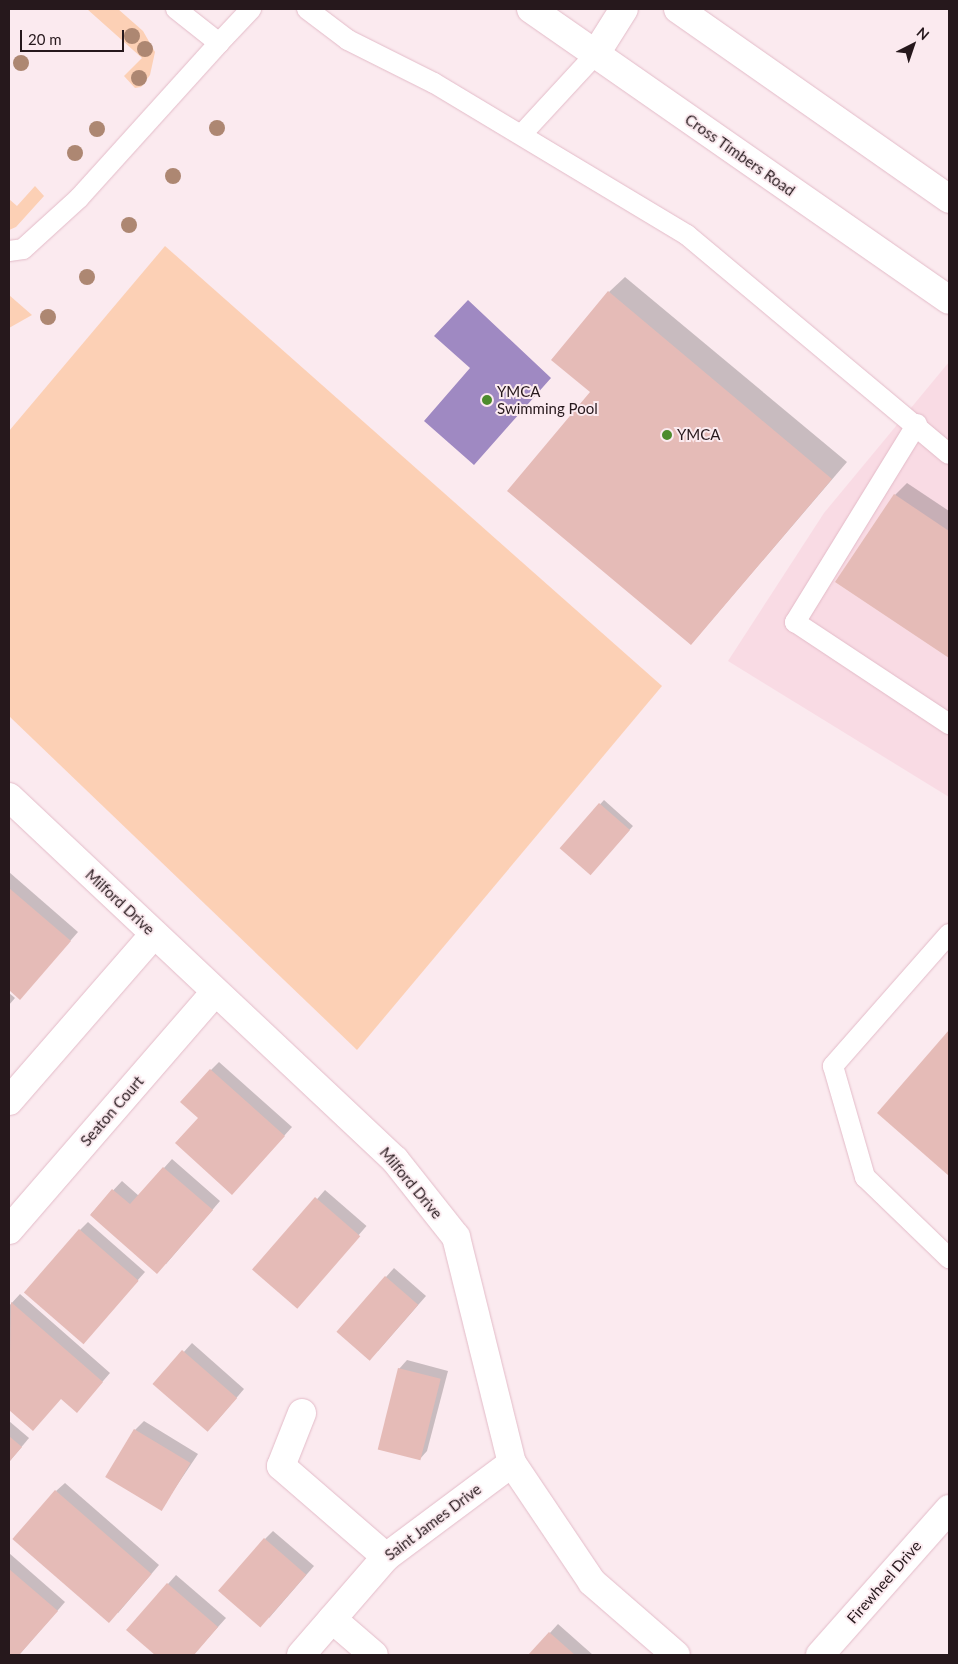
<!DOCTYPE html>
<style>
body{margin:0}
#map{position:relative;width:958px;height:1664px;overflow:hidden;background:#fbeaef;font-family:Lato,sans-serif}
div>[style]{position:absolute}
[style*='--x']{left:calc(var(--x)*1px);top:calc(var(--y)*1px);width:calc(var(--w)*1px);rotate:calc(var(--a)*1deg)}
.built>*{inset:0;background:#f9dbe4}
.green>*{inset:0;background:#fcd0b5}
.water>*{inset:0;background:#9f89c2}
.shadow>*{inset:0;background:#0003;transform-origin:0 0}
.building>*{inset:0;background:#e5bbb7;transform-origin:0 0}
.roads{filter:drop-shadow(0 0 1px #e3bbc8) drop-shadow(0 0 1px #e3bbc8)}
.service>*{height:20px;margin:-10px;padding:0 10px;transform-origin:10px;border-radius:10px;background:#fff}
.minor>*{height:28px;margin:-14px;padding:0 14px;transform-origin:14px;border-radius:14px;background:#fff}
.tertiary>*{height:28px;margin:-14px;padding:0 14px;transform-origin:14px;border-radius:14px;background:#fff}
.primary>*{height:28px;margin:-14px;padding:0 14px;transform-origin:14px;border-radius:14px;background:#fff}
.trees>*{width:16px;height:16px;margin:-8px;border-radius:50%;background:#ad8772}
.dots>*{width:14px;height:14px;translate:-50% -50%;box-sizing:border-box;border:2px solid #fbeaef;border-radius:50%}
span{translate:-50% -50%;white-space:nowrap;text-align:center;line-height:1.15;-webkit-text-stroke:4px #fbeaef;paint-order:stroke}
.street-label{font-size:15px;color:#26181c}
.poi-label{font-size:15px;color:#26181c}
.left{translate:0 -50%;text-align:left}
.frame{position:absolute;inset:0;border:10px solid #26181c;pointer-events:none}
.north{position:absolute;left:888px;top:20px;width:50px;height:50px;-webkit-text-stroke:4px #fbeaef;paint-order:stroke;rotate:41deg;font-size:14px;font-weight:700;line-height:20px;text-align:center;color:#26181c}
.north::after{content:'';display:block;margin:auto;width:18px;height:22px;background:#26181c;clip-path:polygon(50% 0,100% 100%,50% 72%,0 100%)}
.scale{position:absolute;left:20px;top:30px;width:104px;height:22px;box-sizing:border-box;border:2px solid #26181c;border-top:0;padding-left:6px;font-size:15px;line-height:18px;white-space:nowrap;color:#26181c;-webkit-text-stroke:4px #fbeaef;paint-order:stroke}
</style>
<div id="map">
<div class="built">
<i style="clip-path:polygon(949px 362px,949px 797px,728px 661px,824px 513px)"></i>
</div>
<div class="green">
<i style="clip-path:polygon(87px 9px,118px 9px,143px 31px,155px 52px,150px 75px,141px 87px,135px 88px,124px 76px,142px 58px)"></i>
<i style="clip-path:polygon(35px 186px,44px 196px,16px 227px,9px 230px,9px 199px,17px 206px)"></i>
<i style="clip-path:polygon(165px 246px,662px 686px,357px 1050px,9px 716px,9px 431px)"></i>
<i style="clip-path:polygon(9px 295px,32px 315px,9px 328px)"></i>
</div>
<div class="water">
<i style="clip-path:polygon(468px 300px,551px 378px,474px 465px,424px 421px,470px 368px,434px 336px)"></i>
</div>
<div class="shadow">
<i style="clip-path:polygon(625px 277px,847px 462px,691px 644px,609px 292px)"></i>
<i style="clip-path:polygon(907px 483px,949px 511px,949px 656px,837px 582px,895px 495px)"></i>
<i style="left:604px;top:800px;width:39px;height:64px;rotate:42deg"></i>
<i style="clip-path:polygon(9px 872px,78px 932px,20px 998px,9px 988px)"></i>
<i style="clip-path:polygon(9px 993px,15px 998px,9px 1005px)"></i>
<i style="clip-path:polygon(949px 1032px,949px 1174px,879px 1113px)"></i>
<i style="clip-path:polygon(219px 1062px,292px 1127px,240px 1185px,200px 1118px,211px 1070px)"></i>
<i style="clip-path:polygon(172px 1159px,220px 1201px,166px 1264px,91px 1214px,122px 1181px,139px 1196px)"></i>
<i style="left:325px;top:1190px;width:55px;height:107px;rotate:41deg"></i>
<i style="clip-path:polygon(88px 1222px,145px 1272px,91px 1333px,80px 1230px)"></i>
<i style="clip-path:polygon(394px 1268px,426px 1296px,378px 1351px,338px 1331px)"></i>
<i style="clip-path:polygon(20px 1294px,110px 1373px,85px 1402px,61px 1398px,33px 1429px,9px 1408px,9px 1306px)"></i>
<i style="clip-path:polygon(192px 1343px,244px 1389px,216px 1422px,155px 1384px)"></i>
<i style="clip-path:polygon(407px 1360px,448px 1371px,427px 1451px,419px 1460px,399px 1369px)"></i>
<i style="clip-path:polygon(9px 1421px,29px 1438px,9px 1462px)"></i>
<i style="clip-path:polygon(144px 1421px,198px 1454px,161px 1509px,135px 1430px)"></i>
<i style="clip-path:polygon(65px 1483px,159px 1565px,118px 1613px,56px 1491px)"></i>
<i style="clip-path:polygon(273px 1531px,314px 1566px,269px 1618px,265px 1539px)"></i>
<i style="clip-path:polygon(9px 1553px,65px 1602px,19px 1655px,9px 1655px)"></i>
<i style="clip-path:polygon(176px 1575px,226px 1618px,193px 1655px,157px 1655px,128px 1629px)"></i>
<i style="clip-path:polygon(558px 1624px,593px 1655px,530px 1655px)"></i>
</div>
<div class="building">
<i style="clip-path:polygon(608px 291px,832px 479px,691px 645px,507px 491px,590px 392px,551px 360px)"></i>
<i style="clip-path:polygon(894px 494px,949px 531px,949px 658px,835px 582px)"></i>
<i style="left:599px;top:803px;width:41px;height:60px;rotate:41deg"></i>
<i style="clip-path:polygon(9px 888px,71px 941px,20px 1000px,9px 990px)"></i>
<i style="clip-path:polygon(949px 1030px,949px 1176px,877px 1113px)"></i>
<i style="clip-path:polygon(210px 1069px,285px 1136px,232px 1195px,175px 1143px,198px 1118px,180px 1102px)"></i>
<i style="clip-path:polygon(163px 1167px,213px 1210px,157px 1274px,90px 1215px,112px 1189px,130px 1204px)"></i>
<i style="left:315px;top:1197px;width:60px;height:96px;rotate:41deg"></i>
<i style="left:79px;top:1229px;width:79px;height:84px;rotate:41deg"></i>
<i style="left:385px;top:1276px;width:44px;height:74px;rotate:41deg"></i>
<i style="clip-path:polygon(11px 1302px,103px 1382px,77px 1413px,61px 1399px,33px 1431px,9px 1410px)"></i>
<i style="left:182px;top:1350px;width:73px;height:45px;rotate:41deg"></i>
<i style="left:398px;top:1368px;width:44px;height:84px;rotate:14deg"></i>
<i style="left:134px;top:1429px;width:66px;height:56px;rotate:31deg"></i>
<i style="clip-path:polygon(9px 1436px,22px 1447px,9px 1462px)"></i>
<i style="left:55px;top:1490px;width:128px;height:65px;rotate:41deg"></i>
<i style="left:264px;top:1538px;width:56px;height:70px;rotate:41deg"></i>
<i style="clip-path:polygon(9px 1569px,58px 1611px,19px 1655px,9px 1655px)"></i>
<i style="clip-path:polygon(167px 1583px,218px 1627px,194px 1655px,155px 1655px,126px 1630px)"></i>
<i style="clip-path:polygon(549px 1632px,575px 1655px,528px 1655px)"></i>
</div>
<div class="roads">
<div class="service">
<i style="--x:176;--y:9;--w:55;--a:38.3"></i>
<i style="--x:219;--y:43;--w:47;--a:-46.7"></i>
<i style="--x:307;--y:9;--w:51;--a:37.1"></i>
<i style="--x:348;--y:40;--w:96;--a:26.6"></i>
<i style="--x:434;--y:83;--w:295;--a:31"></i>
<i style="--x:687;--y:235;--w:341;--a:39.9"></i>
<i style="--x:522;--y:134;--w:108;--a:-47.3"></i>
<i style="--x:9;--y:251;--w:14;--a:-8"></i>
<i style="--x:23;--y:249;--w:76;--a:-42.3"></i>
<i style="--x:79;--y:198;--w:209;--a:-47.9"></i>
<i style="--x:917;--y:424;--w:233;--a:121.6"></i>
<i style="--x:795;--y:622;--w:185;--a:33.5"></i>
<i style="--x:949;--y:934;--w:176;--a:131.3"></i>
<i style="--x:833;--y:1066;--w:116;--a:73.9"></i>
<i style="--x:865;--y:1177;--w:117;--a:44"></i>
</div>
<div class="minor">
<i style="--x:9;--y:797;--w:530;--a:43.24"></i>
<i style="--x:395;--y:1160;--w:98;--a:51.6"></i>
<i style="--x:456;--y:1237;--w:233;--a:76.1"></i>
<i style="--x:512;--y:1463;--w:143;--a:56.1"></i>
<i style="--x:592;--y:1582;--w:111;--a:41"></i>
<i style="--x:9;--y:1101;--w:221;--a:-49"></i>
<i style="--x:9;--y:1230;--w:315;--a:-49.1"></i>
<i style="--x:302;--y:1413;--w:57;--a:111.6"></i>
<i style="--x:281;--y:1466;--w:139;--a:40.9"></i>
<i style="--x:332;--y:1619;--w:55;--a:40.6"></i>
<i style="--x:301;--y:1655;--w:130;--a:-49.1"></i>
<i style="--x:386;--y:1557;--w:157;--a:-36.7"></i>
</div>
<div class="tertiary">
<i style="--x:820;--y:1655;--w:195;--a:-48.5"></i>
</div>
<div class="primary">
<i style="--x:531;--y:9;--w:509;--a:34.84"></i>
<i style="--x:678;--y:9;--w:331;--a:35"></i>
<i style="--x:595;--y:55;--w:54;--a:-57.8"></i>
</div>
</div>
<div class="trees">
<i style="left:132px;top:36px"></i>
<i style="left:145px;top:49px"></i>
<i style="left:21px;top:63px"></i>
<i style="left:139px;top:78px"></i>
<i style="left:217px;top:128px"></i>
<i style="left:97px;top:129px"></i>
<i style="left:75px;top:153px"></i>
<i style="left:173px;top:176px"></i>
<i style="left:129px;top:225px"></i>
<i style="left:87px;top:277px"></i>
<i style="left:48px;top:317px"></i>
</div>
<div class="dots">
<i style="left:487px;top:400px;background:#4c8b2c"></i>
<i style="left:667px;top:435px;background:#4c8b2c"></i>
</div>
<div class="street-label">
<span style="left:740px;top:155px;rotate:35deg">Cross Timbers Road</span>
<span style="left:120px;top:902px;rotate:43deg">Milford Drive</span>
<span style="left:112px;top:1111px;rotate:-49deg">Seaton Court</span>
<span style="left:411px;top:1183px;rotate:50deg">Milford Drive</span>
<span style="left:433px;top:1522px;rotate:-37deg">Saint James Drive</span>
<span style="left:884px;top:1582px;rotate:-49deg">Firewheel Drive</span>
</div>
<div class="poi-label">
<span class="left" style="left:497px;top:400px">YMCA<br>Swimming Pool</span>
<span class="left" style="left:677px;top:435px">YMCA</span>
</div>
<div class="frame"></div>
<div class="north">N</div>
<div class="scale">20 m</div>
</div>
